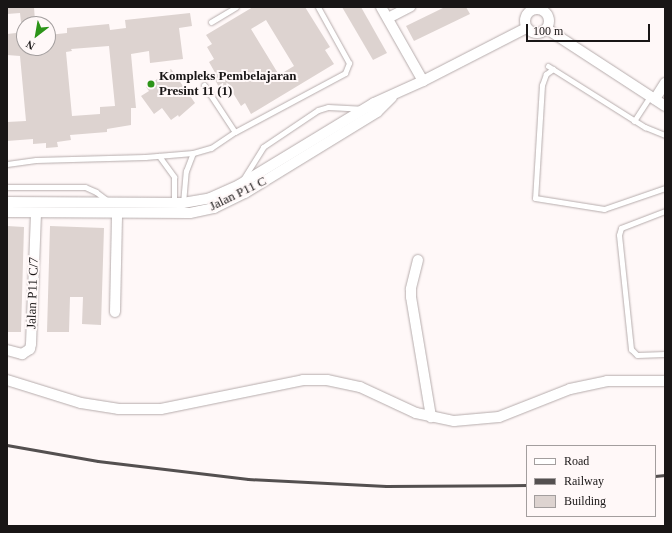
<!DOCTYPE html>
<style>
body{margin:0}
#map{position:relative;width:672px;height:533px;overflow:hidden;background:#fff8f8;font-family:"Times New Roman",serif}
div>[style]{position:absolute}
[style*='--x']{left:calc(var(--x)*1px);top:calc(var(--y)*1px);width:calc(var(--w)*1px);rotate:calc(var(--a)*1deg)}
.building>*{inset:0;background:#ddd3d0}
.roads{filter:drop-shadow(0 0 1px #b6acac) drop-shadow(0 0 1px #b6acac)}
.lane>*{height:5px;margin:-2.5px;padding:0 2.5px;transform-origin:2.5px;border-radius:2.5px;background:#fff}
.street>*{height:10px;margin:-5px;padding:0 5px;transform-origin:5px;border-radius:5px;background:#fff}
.street>.ring{margin:-5px;padding:0;box-sizing:content-box;background:none;border:10px solid #fff;border-radius:50%}
.rail>*{height:2.5px;margin:-1.25px;padding:0 1.25px;transform-origin:1.25px;border-radius:1.25px;background:#545050}
.dots>*{width:11px;height:11px;translate:-50% -50%;box-sizing:border-box;border:2px solid #fff8f8;border-radius:50%}
span{translate:-50% -50%;white-space:nowrap;text-align:center;line-height:1.15;-webkit-text-stroke:4px #fff8f8;paint-order:stroke}
.poi-label{font-size:13px;color:#191616;font-weight:700}
.left{translate:0 -50%;text-align:left}
.street-label{font-size:13px;color:#191616}
.frame{position:absolute;inset:0;border:8px solid #191616;pointer-events:none}
.legend{position:absolute;left:526px;top:445px;width:130px;height:72px;box-sizing:border-box;background:#fff8f8;border:1px solid #a39e9e;margin:0;padding:5px 7px;list-style:none;font-size:12px;color:#191616}
.legend li{display:flex;align-items:center;gap:8px;height:20px}
.legend b{width:20px;border:1px solid #a39e9e}
.north{position:absolute;left:16px;top:16px;width:40px;height:40px;box-sizing:border-box;background:#fff8f8;border:1px solid #a39e9e;border-radius:50%;rotate:211deg;font-size:11px;font-weight:700;line-height:16px;text-align:center;color:#191616}
.north::after{content:'';display:block;margin:auto;width:14px;height:18px;background:#2d9419;clip-path:polygon(50% 0,100% 100%,50% 72%,0 100%)}
.scale{position:absolute;left:526px;top:24px;width:124px;height:18px;box-sizing:border-box;border:2px solid #191616;border-top:0;padding-left:5px;font-size:12px;line-height:14px;white-space:nowrap;color:#191616;-webkit-text-stroke:3px #fff8f8;paint-order:stroke}
</style>
<div id="map">
<div class="building">
<i style="clip-path:polygon(7px 7px,34px 7px,35px 21px,21px 22px,20px 13px,7px 14px)"></i>
<i style="clip-path:polygon(evenodd,253px 7px,305px 7px,330px 47px,325px 50px,334px 64px,251px 114px,245px 103px,241px 106px,233px 93px,228px 96px,223px 87px,220px 89px,214px 78px,217px 76px,209px 62px,214px 59px,207px 47px,212px 44px,206px 35px,253px 7px,266px 20px,294px 66px,279px 75px,251px 29px,266px 20px)"></i>
<i style="clip-path:polygon(342px 7px,361px 7px,387px 53px,373px 60px)"></i>
<i style="clip-path:polygon(445px 7px,466px 7px,470px 14px,414px 41px,406px 26px)"></i>
<i style="clip-path:polygon(evenodd,190px 13px,192px 26px,179px 28px,183px 59px,150px 63px,149px 51px,131px 54px,136px 108px,131px 108px,131px 125px,107px 129px,107px 132px,70px 135px,71px 140px,57px 142px,58px 147px,46px 148px,46px 143px,33px 144px,33px 139px,7px 141px,7px 122px,26px 121px,20px 56px,7px 55px,7px 34px,16px 33px,16px 38px,24px 37px,24px 48px,48px 48px,48px 35px,67px 33px,67px 28px,109px 24px,110px 30px,126px 28px,125px 20px,190px 13px,109px 46px,115px 106px,100px 107px,100px 114px,72px 116px,66px 52px,72px 51px,71px 49px,109px 46px)"></i>
<i style="clip-path:polygon(171px 69px,195px 103px,179px 117px,178px 115px,171px 120px,162px 108px,154px 114px,141px 96px,149px 91px,146px 87px)"></i>
<i style="clip-path:polygon(7px 226px,24px 227px,21px 332px,7px 332px)"></i>
<i style="clip-path:polygon(50px 226px,104px 228px,101px 325px,82px 324px,83px 297px,70px 297px,69px 332px,47px 332px)"></i>
</div>
<div class="roads">
<div class="lane">
<i style="--x:211;--y:22;--w:29;--a:-31"></i>
<i style="--x:548;--y:66;--w:115;--a:32.2"></i>
<i style="--x:645;--y:127;--w:22;--a:22"></i>
<i style="--x:553;--y:69;--w:9;--a:144"></i>
<i style="--x:546;--y:74;--w:12;--a:110"></i>
<i style="--x:542;--y:85;--w:113;--a:93.5"></i>
<i style="--x:535;--y:198;--w:70;--a:9.1"></i>
<i style="--x:604;--y:209;--w:65;--a:-19"></i>
<i style="--x:204;--y:85;--w:56;--a:56.6"></i>
<i style="--x:634;--y:121;--w:30;--a:-57"></i>
<i style="--x:159;--y:156;--w:26;--a:54"></i>
<i style="--x:174;--y:177;--w:26;--a:90"></i>
<i style="--x:7;--y:164;--w:29;--a:-8"></i>
<i style="--x:36;--y:160;--w:109;--a:-1.6"></i>
<i style="--x:145;--y:157;--w:48;--a:-4.8"></i>
<i style="--x:193;--y:153;--w:19;--a:-16"></i>
<i style="--x:211;--y:148;--w:29;--a:-34"></i>
<i style="--x:235;--y:132;--w:125;--a:-28.2"></i>
<i style="--x:345;--y:73;--w:11;--a:-68"></i>
<i style="--x:349;--y:63;--w:64;--a:-119"></i>
<i style="--x:242;--y:181;--w:40;--a:-58"></i>
<i style="--x:263;--y:147;--w:66;--a:-33.9"></i>
<i style="--x:318;--y:110;--w:10;--a:-17"></i>
<i style="--x:328;--y:107;--w:33;--a:3"></i>
<i style="--x:7;--y:187;--w:78;--a:0"></i>
<i style="--x:85;--y:187;--w:12;--a:24"></i>
<i style="--x:96;--y:192;--w:15;--a:37"></i>
<i style="--x:183;--y:203;--w:32;--a:-85"></i>
<i style="--x:186;--y:171;--w:19;--a:-69"></i>
<i style="--x:665;--y:211;--w:47;--a:158.9"></i>
<i style="--x:621;--y:228;--w:7;--a:106"></i>
<i style="--x:619;--y:235;--w:115;--a:84"></i>
<i style="--x:631;--y:349;--w:8;--a:45"></i>
<i style="--x:637;--y:355;--w:28;--a:-2"></i>
</div>
<div class="street">
<i style="--x:381;--y:7;--w:85;--a:60.4"></i>
<i class="ring" style="left:525px;top:9px;width:14px;height:14px"></i>
<i style="--x:388;--y:18;--w:25;--a:-27"></i>
<i style="--x:547;--y:29;--w:141;--a:33.1"></i>
<i style="--x:655;--y:99;--w:19;--a:-58"></i>
<i style="--x:7;--y:202;--w:176;--a:0.3"></i>
<i style="--x:183;--y:203;--w:27;--a:-10"></i>
<i style="--x:210;--y:198;--w:32;--a:-24"></i>
<i style="--x:239;--y:185;--w:158;--a:-31.3"></i>
<i style="--x:374;--y:103;--w:54;--a:-24.2"></i>
<i style="--x:423;--y:81;--w:116;--a:-27.2"></i>
<i style="--x:7;--y:212;--w:183;--a:0.3"></i>
<i style="--x:190;--y:213;--w:25;--a:-12"></i>
<i style="--x:214;--y:208;--w:34;--a:-26"></i>
<i style="--x:245;--y:193;--w:155;--a:-31.5"></i>
<i style="--x:377;--y:112;--w:21;--a:-45"></i>
<i style="--x:418;--y:260;--w:30;--a:104"></i>
<i style="--x:411;--y:289;--w:8;--a:90"></i>
<i style="--x:411;--y:297;--w:122;--a:80.5"></i>
<i style="--x:115;--y:312;--w:99;--a:-88.8"></i>
<i style="--x:7;--y:350;--w:16;--a:15"></i>
<i style="--x:22;--y:354;--w:9;--a:-32"></i>
<i style="--x:30;--y:349;--w:5;--a:-79"></i>
<i style="--x:31;--y:344;--w:131;--a:-87.8"></i>
<i style="--x:7;--y:380;--w:77;--a:17.3"></i>
<i style="--x:81;--y:403;--w:37;--a:9"></i>
<i style="--x:118;--y:409;--w:43;--a:0"></i>
<i style="--x:161;--y:409;--w:145;--a:-11.5"></i>
<i style="--x:303;--y:380;--w:24;--a:0"></i>
<i style="--x:327;--y:380;--w:34;--a:12"></i>
<i style="--x:360;--y:387;--w:62;--a:24.9"></i>
<i style="--x:416;--y:413;--w:39;--a:12"></i>
<i style="--x:454;--y:421;--w:45;--a:-5.1"></i>
<i style="--x:499;--y:417;--w:76;--a:-21.5"></i>
<i style="--x:570;--y:389;--w:38;--a:-12"></i>
<i style="--x:607;--y:381;--w:58;--a:0"></i>
</div>
</div>
<div class="rail">
<i style="--x:7;--y:445;--w:92;--a:10"></i>
<i style="--x:98;--y:461;--w:151;--a:6.8"></i>
<i style="--x:248;--y:479;--w:138;--a:2.9"></i>
<i style="--x:386;--y:486;--w:141;--a:-0.4"></i>
<i style="--x:655;--y:476;--w:10;--a:-6"></i>
</div>
<div class="dots">
<i style="left:151px;top:84px;background:#2d9419"></i>
</div>
<div class="poi-label">
<span class="left" style="left:159px;top:84px">Kompleks Pembelajaran<br>Presint 11 (1)</span>
</div>
<div class="street-label">
<span style="left:238px;top:194px;rotate:-26deg">Jalan P11 C</span>
<span style="left:33px;top:293px;rotate:-88deg">Jalan P11 C/7</span>
</div>
<div class="frame"></div>
<ul class="legend">
<li><b style="height:5px;background:#fff"></b>Road</li>
<li><b style="height:5px;background:#545050"></b>Railway</li>
<li><b style="height:11px;background:#ddd3d0"></b>Building</li>
</ul>
<div class="north">N</div>
<div class="scale">100 m</div>
</div>
